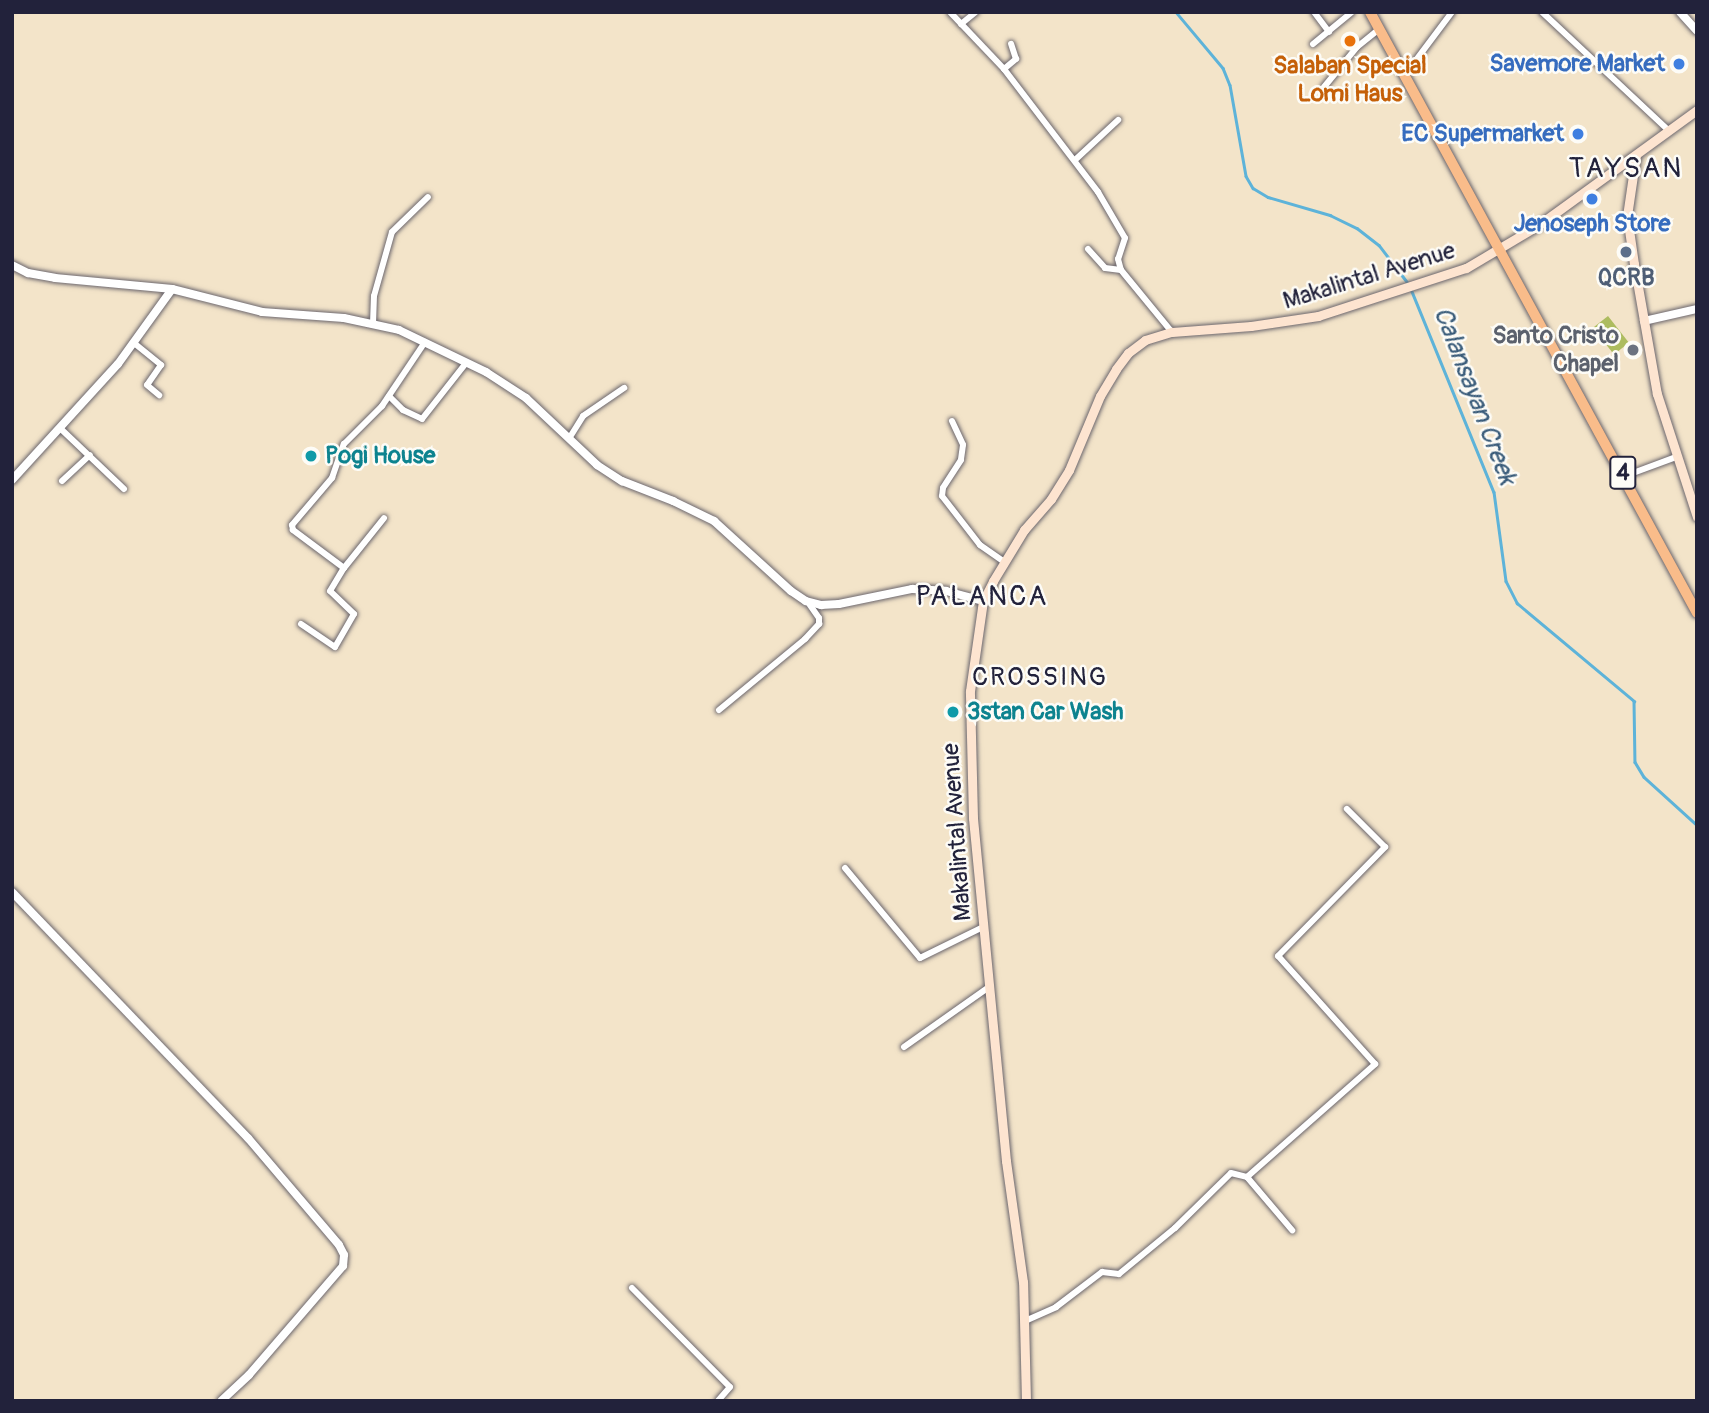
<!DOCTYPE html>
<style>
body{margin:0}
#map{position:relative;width:1709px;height:1413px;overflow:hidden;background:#f3e4c9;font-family:Pangolin,sans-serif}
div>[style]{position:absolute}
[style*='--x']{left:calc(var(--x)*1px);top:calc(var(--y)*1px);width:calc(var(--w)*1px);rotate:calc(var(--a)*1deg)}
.green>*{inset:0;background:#adbc5f;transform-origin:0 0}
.stream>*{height:2.5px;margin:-1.25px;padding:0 1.25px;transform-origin:1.25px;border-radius:1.25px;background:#5db3d9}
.roads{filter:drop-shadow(0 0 2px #6b666d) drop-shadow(0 0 2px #6b666d)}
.minor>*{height:6px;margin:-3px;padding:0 3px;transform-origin:3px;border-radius:3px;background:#fff}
.tertiary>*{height:8px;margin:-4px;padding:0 4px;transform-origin:4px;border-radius:4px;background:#fff}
.secondary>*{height:9px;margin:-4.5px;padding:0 4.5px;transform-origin:4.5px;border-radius:4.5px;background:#fde4d0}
.trunk>*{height:10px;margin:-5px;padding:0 5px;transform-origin:5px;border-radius:5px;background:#f9bc8a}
.dots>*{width:19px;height:19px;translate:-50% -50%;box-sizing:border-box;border:4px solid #fdfcf7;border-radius:50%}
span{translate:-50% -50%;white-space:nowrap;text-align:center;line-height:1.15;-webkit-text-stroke:5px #fdfcf7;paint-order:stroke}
.shield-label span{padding:2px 5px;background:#fdfcf7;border:2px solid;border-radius:5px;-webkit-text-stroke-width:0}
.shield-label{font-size:23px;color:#22223b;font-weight:700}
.shop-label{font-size:24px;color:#366cbe;font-weight:700}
.right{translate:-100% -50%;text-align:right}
.food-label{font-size:24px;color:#c56008;font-weight:700}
.street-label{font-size:24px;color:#22223b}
.service-label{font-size:24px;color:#4e5e75;font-weight:700}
.worship-label{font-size:24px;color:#5b616d;font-weight:700}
.culture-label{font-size:24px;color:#0d838f;font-weight:700}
.left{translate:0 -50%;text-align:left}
.water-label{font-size:26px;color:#3a5c7a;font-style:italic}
.neighbourhood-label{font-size:26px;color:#22223b;letter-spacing:2px}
.quarter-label{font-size:28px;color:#22223b;letter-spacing:2px}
.frame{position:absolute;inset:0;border:14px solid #22223b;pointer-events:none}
</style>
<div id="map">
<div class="green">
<i style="left:1608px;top:316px;width:34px;height:19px;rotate:52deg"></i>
</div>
<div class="stream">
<i style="--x:1176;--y:12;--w:73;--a:50"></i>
<i style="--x:1223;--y:68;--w:18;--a:68"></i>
<i style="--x:1230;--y:85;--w:92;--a:80"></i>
<i style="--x:1246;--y:176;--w:14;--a:60"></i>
<i style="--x:1253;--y:188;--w:17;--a:31"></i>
<i style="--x:1268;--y:197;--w:65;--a:16.2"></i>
<i style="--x:1330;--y:215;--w:30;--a:26"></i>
<i style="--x:1357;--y:228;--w:28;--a:38"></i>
<i style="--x:1379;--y:245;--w:48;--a:52.7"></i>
<i style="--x:1411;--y:289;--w:219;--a:67.8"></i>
<i style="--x:1494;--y:492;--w:90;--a:82.3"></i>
<i style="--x:1506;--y:581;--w:25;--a:63"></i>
<i style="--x:1517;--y:603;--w:153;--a:39.9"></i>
<i style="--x:1634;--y:701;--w:61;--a:89.1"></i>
<i style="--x:1635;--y:762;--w:17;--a:59"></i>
<i style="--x:1644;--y:777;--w:72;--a:42.2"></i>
</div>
<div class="roads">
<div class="minor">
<i style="--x:950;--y:12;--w:79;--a:46.5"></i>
<i style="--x:1004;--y:69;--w:155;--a:52.6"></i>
<i style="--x:1098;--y:192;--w:53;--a:59.6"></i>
<i style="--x:1125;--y:238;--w:22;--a:108"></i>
<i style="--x:1118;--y:259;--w:11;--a:75"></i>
<i style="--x:1121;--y:270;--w:80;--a:50.6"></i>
<i style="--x:1314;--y:12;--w:25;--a:53"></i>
<i style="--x:1542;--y:12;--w:174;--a:43.1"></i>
<i style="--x:961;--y:24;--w:19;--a:-39"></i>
<i style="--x:1313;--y:44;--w:50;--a:-39.4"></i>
<i style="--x:1004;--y:69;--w:16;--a:-40"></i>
<i style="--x:1016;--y:59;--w:16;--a:-108"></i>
<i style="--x:1404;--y:76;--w:80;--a:-53.1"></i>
<i style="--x:1324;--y:87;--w:52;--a:-50.5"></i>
<i style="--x:1357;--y:47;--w:28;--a:-39"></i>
<i style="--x:1075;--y:160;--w:59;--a:-42.9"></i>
<i style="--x:1088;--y:249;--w:25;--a:48"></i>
<i style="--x:1105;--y:268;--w:16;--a:7"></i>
<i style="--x:373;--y:324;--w:28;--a:-88"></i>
<i style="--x:374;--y:296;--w:66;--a:-74.3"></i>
<i style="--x:392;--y:232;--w:50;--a:-44.2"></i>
<i style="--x:134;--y:343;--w:35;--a:39"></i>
<i style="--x:161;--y:365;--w:24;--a:125"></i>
<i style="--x:147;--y:385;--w:16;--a:40"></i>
<i style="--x:389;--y:396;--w:20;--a:45"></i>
<i style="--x:403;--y:410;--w:21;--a:25"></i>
<i style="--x:422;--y:419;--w:71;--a:-51.8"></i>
<i style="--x:952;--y:421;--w:26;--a:65"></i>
<i style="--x:963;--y:445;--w:15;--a:98"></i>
<i style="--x:961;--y:460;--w:33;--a:123"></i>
<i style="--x:943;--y:488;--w:8;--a:97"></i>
<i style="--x:942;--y:496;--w:62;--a:52.2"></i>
<i style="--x:980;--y:545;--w:28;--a:35"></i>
<i style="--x:61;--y:429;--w:87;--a:43.6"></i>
<i style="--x:570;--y:437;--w:25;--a:-58"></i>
<i style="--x:583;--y:416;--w:50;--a:-34.3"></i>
<i style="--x:1625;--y:476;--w:54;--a:-20.4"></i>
<i style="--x:62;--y:481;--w:38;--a:-43"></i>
<i style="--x:344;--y:568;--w:64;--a:-51.3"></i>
<i style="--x:301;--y:624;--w:41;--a:34.1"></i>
<i style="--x:335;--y:647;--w:38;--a:-60"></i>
<i style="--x:354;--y:614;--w:33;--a:-136"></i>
<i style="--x:330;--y:591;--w:27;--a:-59"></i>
<i style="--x:344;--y:568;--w:64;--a:-143.3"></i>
<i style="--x:293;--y:530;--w:5;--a:-101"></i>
<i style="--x:292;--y:525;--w:62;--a:-49.6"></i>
<i style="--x:332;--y:478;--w:36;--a:-71"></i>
<i style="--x:344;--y:444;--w:54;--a:-45"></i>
<i style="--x:382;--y:406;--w:77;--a:-56.1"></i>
<i style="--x:719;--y:710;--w:112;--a:-39.5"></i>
<i style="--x:805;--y:639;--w:21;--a:-47"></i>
<i style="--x:819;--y:624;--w:6;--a:-90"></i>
<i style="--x:819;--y:618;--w:21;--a:-125"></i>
<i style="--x:845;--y:868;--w:117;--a:50.2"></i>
<i style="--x:920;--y:958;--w:70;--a:-26.2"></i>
<i style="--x:904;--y:1047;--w:104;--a:-35.2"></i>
<i style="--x:1247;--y:1177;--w:171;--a:-41.4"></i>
<i style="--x:1375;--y:1064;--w:145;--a:-131.9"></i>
<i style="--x:1278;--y:956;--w:153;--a:-45.5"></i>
<i style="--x:1385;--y:847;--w:54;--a:-135"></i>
<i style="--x:632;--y:1288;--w:139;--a:45.3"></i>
<i style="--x:730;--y:1387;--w:18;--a:131"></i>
<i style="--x:1025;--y:1321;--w:34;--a:-24"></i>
<i style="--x:1056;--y:1307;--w:58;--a:-37.3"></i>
<i style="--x:1102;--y:1272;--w:17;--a:7"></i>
<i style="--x:1119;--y:1274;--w:72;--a:-39.4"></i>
<i style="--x:1175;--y:1228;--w:78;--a:-44.5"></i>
<i style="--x:1231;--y:1173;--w:16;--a:14"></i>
<i style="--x:1247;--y:1177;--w:70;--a:49.7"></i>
</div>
<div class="tertiary">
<i style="--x:1680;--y:12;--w:25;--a:48"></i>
<i style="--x:12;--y:265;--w:18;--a:27"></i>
<i style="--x:28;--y:273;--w:27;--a:10"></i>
<i style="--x:55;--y:278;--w:118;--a:5.4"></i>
<i style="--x:172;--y:289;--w:93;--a:14.3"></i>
<i style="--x:262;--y:312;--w:82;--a:4.2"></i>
<i style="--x:344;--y:318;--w:56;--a:12.3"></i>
<i style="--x:399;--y:330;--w:97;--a:25.8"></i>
<i style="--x:486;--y:372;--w:48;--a:33"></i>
<i style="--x:526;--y:398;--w:98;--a:43.3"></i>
<i style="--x:597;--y:465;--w:30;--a:33"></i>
<i style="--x:622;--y:481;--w:55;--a:21.4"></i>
<i style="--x:673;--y:501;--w:46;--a:26"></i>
<i style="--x:714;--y:521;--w:104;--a:42.3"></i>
<i style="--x:791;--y:591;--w:18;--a:34"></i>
<i style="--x:806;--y:601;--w:16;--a:15"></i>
<i style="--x:821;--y:605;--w:18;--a:-3"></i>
<i style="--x:839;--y:604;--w:75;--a:-11.6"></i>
<i style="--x:912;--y:589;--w:34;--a:3"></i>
<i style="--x:946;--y:591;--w:38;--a:15"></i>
<i style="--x:1644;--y:321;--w:54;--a:-12.8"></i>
<i style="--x:12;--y:480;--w:157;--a:-47.6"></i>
<i style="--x:118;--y:364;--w:92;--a:-54.2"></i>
<i style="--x:12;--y:892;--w:341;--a:46.2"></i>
<i style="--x:248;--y:1138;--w:140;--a:49.6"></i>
<i style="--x:339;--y:1245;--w:11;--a:63"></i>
<i style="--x:344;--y:1255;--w:11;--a:95"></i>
<i style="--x:343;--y:1266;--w:144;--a:130.8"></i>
<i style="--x:249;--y:1375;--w:38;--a:137"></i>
</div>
<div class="secondary">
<i style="--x:1636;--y:155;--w:62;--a:98.4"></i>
<i style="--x:1627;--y:216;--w:49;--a:81.7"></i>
<i style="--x:1634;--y:264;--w:132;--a:80"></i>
<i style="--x:1657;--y:394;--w:129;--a:72"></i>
<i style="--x:1026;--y:1401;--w:119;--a:-91.4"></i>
<i style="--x:1023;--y:1282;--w:122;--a:-98"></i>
<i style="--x:1006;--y:1161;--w:345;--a:-95.5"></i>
<i style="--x:973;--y:818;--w:127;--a:-91.4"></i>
<i style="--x:970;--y:691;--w:91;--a:-81.8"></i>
<i style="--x:983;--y:601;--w:22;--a:-63"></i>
<i style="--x:993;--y:581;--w:60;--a:-58.7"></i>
<i style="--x:1024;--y:530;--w:41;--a:-48.9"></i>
<i style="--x:1051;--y:499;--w:34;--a:-58"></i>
<i style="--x:1069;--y:470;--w:80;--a:-67.3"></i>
<i style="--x:1100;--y:396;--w:31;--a:-59"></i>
<i style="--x:1116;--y:369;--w:20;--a:-53"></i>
<i style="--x:1128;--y:353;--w:21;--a:-37"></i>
<i style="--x:1145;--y:340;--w:28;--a:-17"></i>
<i style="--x:1172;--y:332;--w:79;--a:-4.3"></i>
<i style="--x:1251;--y:326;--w:68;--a:-8.5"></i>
<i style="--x:1318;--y:316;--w:156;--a:-18"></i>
<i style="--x:1466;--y:268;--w:86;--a:-30.7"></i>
<i style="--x:1540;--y:224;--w:194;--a:-36"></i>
</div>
<div class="trunk">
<i style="--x:1370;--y:12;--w:684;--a:61.45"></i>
</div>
</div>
<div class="dots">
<i style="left:1350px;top:41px;background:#e8710a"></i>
<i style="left:1679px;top:64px;background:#3f7fe0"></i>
<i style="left:1578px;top:134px;background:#3f7fe0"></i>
<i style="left:1592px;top:199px;background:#3f7fe0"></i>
<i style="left:1626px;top:252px;background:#5c6f8a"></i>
<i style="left:1633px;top:350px;background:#6b7280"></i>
<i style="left:311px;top:456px;background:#0f9aa8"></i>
<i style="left:953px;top:712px;background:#0f9aa8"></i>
</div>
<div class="shield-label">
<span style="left:1623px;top:473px">4</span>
</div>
<div class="shop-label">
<span class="right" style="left:1665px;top:64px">Savemore Market</span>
<span class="right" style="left:1564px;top:134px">EC Supermarket</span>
<span style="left:1592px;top:224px">Jenoseph Store</span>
</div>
<div class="food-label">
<span style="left:1350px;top:80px">Salaban Special<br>Lomi Haus</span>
</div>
<div class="street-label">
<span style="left:1369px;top:276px;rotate:-17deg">Makalintal Avenue</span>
<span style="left:957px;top:832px;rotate:-94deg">Makalintal Avenue</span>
</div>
<div class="service-label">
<span style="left:1626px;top:278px">QCRB</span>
</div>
<div class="worship-label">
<span class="right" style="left:1619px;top:350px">Santo Cristo<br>Chapel</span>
</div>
<div class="culture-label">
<span class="left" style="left:325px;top:456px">Pogi House</span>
<span class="left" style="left:967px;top:712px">3stan Car Wash</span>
</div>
<div class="water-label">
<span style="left:1474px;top:396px;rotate:69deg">Calansayan Creek</span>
</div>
<div class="neighbourhood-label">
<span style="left:1040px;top:678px">CROSSING</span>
</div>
<div class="quarter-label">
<span style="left:1626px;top:169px">TAYSAN</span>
<span style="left:982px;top:597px">PALANCA</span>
</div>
<div class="frame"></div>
</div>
